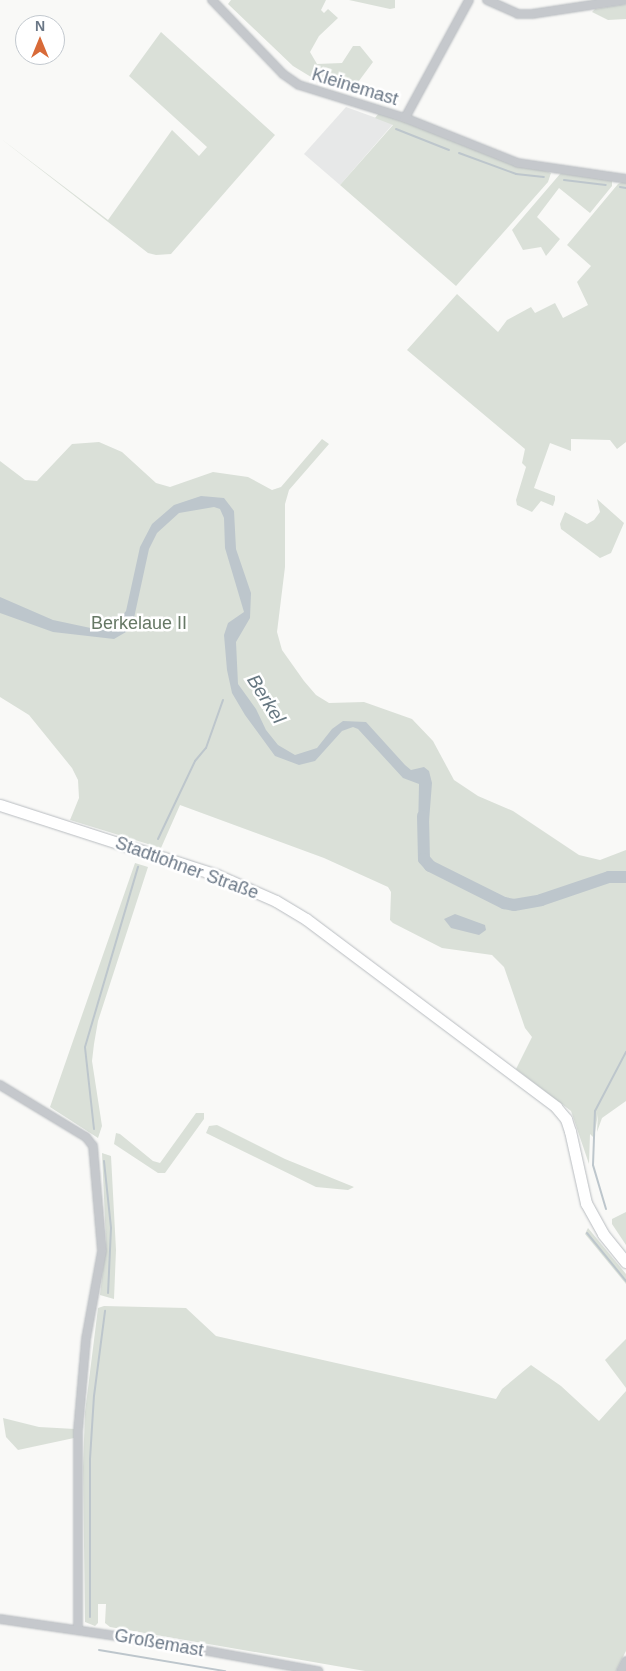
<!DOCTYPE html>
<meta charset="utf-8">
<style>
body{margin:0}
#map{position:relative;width:626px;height:1671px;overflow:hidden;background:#f9f9f7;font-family:Arial,sans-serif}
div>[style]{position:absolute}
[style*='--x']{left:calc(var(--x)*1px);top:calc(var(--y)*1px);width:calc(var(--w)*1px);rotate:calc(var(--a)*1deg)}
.built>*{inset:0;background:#e7e8e8}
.green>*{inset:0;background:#dae0d8}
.water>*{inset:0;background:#bdc6cc}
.stream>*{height:2px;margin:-1px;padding:0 1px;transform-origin:1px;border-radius:1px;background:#bdc6cc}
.river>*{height:12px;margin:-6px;padding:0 6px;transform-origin:6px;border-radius:6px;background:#bdc6cc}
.roads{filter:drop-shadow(0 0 1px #b8bcc0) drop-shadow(0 0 1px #b8bcc0)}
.street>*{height:8px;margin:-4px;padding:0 4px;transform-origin:4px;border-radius:4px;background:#c5c8cc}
.secondary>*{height:11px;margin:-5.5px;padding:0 5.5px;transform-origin:5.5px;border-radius:5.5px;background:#fff}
span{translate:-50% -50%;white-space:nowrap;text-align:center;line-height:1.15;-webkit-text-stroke:5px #fff;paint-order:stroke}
.street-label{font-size:18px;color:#6a7786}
.park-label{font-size:18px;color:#667865}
.water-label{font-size:19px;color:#667781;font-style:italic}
.north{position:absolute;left:15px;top:15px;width:50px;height:50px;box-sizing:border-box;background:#fff;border:1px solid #c3c9cf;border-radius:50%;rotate:0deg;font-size:14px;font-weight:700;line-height:20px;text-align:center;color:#6a7786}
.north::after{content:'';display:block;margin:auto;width:18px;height:22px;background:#d86a38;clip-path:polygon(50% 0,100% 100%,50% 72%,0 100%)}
</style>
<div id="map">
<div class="built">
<i style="clip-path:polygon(346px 107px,393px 124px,340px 185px,304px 154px)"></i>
</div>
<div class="green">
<i style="clip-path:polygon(231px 0,326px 0,321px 10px,324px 13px,328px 9px,338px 18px,319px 36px,310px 52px,317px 64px,342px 63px,353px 46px,360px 46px,373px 62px,350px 93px,316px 80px,293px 66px,228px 4px)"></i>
<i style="clip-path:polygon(349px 0,395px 0,395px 8px,390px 9px)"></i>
<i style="clip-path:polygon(626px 4px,626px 19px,608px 20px,592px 12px,595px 9px)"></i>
<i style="clip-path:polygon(161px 32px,275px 135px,171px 254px,156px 255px,148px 253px,0 138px,108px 220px,172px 130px,199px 156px,207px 147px,129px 76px)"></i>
<i style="clip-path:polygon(379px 113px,551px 173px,548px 182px,456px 286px,340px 185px,393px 125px,375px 118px)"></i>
<i style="clip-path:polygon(565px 172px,612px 179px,612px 186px,590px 213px,559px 188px,537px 217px,560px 239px,546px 256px,541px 247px,523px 250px,512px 230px,560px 174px)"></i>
<i style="clip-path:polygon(626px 180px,626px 442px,617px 449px,610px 440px,571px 439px,571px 451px,550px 443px,534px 488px,555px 496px,555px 500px,553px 506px,541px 501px,532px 512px,517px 505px,516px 500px,526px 467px,522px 463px,525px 449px,407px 350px,457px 294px,498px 332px,507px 320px,531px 307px,535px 313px,555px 303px,563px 318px,588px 305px,577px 282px,591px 266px,567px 245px,618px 184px)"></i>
<i style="clip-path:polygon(322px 439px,329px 444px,289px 490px,285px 504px,285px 567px,277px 632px,282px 650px,304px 681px,316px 695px,329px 703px,364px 702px,412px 719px,433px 741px,454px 780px,478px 796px,513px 811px,579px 855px,600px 860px,626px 850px,626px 1101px,602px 1118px,597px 1132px,598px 1114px,594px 1138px,590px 1134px,589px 1164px,571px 1111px,516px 1069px,532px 1037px,525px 1028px,504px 967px,492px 955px,442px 948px,393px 923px,390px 920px,391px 892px,388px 887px,324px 858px,180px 805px,161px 848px,70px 820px,79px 798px,78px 780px,72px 768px,29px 715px,0 697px,0 461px,25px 480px,37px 481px,72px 444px,99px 442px,122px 452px,156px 483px,170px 487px,213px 472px,248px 477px,272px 490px,281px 487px)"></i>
<i style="clip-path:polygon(597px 499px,624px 523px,611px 553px,600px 558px,561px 529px,560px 524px,565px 512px,587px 524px,594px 520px,600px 512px)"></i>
<i style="clip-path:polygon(135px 863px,148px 867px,98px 1021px,94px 1044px,92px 1061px,102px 1126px,98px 1138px,50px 1107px)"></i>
<i style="clip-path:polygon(196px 1113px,204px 1113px,204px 1119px,165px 1173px,158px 1173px,114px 1144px,116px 1133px,120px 1134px,153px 1161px,160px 1163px)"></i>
<i style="clip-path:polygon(217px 1125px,285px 1159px,354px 1187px,348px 1190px,316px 1187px,206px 1133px,209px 1126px)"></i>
<i style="clip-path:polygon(102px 1153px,111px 1156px,116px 1250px,114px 1299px,100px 1295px,106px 1243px)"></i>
<i style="clip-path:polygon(626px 1212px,626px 1245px,612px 1224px,612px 1219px)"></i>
<i style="clip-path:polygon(588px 1228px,626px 1274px,626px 1284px,585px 1234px)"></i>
<i style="clip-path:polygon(104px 1306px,186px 1308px,216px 1336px,496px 1399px,502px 1389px,531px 1365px,561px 1386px,599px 1421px,626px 1391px,626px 1651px,616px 1671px,365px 1671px,110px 1627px,105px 1623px,106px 1604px,98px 1604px,98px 1623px,95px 1626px,85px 1622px,83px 1467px,85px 1412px,98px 1308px)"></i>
<i style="clip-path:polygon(626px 1339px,626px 1388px,605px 1360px)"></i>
<i style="clip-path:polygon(3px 1418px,39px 1427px,75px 1429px,74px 1438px,18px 1450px,6px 1437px)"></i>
</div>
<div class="water">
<i style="clip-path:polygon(201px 496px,224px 498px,234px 511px,236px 549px,251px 593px,250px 618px,236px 642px,238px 684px,256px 709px,266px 730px,278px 745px,295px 755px,317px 748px,332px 729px,343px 721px,366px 722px,405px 765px,411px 770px,424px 767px,429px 771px,432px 783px,428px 834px,418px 831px,419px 784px,403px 778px,358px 729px,353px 727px,342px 731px,315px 761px,299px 765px,275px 756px,245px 715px,232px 693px,227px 670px,224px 635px,228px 623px,244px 612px,225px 548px,224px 518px,220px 509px,214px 507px,179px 513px,157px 533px,149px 549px,134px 618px,126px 632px,114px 639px,53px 632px,0 613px,0 597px,53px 620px,100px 630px,113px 627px,126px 611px,140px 547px,152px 524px,174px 505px)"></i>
<i style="clip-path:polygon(455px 914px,485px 925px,486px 930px,479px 935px,451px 928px,444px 919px)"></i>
</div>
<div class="stream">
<i style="--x:396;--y:129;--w:57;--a:21.6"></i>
<i style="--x:459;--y:153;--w:61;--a:20.2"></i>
<i style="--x:516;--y:174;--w:28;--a:6"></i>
<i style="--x:564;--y:180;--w:42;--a:6.8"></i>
<i style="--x:620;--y:187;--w:6;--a:9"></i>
<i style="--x:158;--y:839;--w:86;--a:-64.6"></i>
<i style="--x:195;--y:761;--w:17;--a:-50"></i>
<i style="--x:206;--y:748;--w:51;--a:-70.5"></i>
<i style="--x:94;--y:1129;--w:82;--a:-96.3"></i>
<i style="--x:85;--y:1047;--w:188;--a:-73.6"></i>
<i style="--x:104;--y:1161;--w:67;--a:84"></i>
<i style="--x:111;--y:1228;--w:65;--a:92.6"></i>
<i style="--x:606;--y:1209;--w:46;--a:-106.5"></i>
<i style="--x:593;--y:1165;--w:54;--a:-87.9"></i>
<i style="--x:595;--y:1111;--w:67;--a:-62.3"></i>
<i style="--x:587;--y:1233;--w:62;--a:50.9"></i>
<i style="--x:90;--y:1617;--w:158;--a:-90"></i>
<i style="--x:90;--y:1459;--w:63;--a:-86.4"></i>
<i style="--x:94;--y:1396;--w:86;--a:-82.6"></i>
<i style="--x:99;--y:1650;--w:128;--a:9.5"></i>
</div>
<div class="river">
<i style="--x:423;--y:816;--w:43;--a:88.7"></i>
<i style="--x:424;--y:859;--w:9;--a:49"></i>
<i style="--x:430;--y:866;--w:83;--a:26.6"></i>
<i style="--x:504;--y:903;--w:10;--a:11"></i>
<i style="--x:514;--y:905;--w:27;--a:-10"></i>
<i style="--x:541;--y:900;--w:72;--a:-18.7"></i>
<i style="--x:609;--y:877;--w:17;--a:0"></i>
</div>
<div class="roads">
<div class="street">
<i style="--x:212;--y:0;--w:103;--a:46.2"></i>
<i style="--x:283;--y:74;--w:19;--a:35"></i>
<i style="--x:299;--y:85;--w:111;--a:17.3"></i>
<i style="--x:405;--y:118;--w:122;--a:21.7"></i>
<i style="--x:518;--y:163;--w:109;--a:8.4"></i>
<i style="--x:487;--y:0;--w:34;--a:24"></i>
<i style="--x:518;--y:14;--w:14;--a:0"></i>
<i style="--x:532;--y:14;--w:93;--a:-8.7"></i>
<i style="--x:405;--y:118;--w:134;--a:-61.5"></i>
<i style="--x:0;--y:1085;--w:100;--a:31.2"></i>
<i style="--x:86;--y:1137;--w:11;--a:52"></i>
<i style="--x:93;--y:1146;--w:105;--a:85.1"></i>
<i style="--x:102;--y:1251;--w:89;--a:100.3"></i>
<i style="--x:86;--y:1339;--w:92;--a:95"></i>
<i style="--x:78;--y:1431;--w:198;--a:90"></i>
<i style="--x:0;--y:1619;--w:166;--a:8.3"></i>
<i style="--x:164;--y:1643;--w:157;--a:10.3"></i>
<i style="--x:621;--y:1671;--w:11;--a:-63"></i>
</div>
<div class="secondary">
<i style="--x:0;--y:805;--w:228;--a:17.9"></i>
<i style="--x:217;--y:875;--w:64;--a:23.8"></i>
<i style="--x:276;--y:901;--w:35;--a:31"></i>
<i style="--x:306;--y:919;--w:313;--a:36.9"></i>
<i style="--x:556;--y:1107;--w:16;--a:50"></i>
<i style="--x:566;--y:1119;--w:13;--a:72"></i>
<i style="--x:570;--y:1131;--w:74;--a:77.5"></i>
<i style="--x:586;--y:1203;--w:35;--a:61"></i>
<i style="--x:603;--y:1234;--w:36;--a:51"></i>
</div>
</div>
<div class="street-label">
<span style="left:355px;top:87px;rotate:17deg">Kleinemast</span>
<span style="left:187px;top:868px;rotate:20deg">Stadtlohner Straße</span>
<span style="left:159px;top:1643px;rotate:10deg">Großemast</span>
</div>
<div class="park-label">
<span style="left:139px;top:623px">Berkelaue II</span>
</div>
<div class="water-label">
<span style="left:266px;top:699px;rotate:58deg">Berkel</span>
</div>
<div class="north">N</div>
</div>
